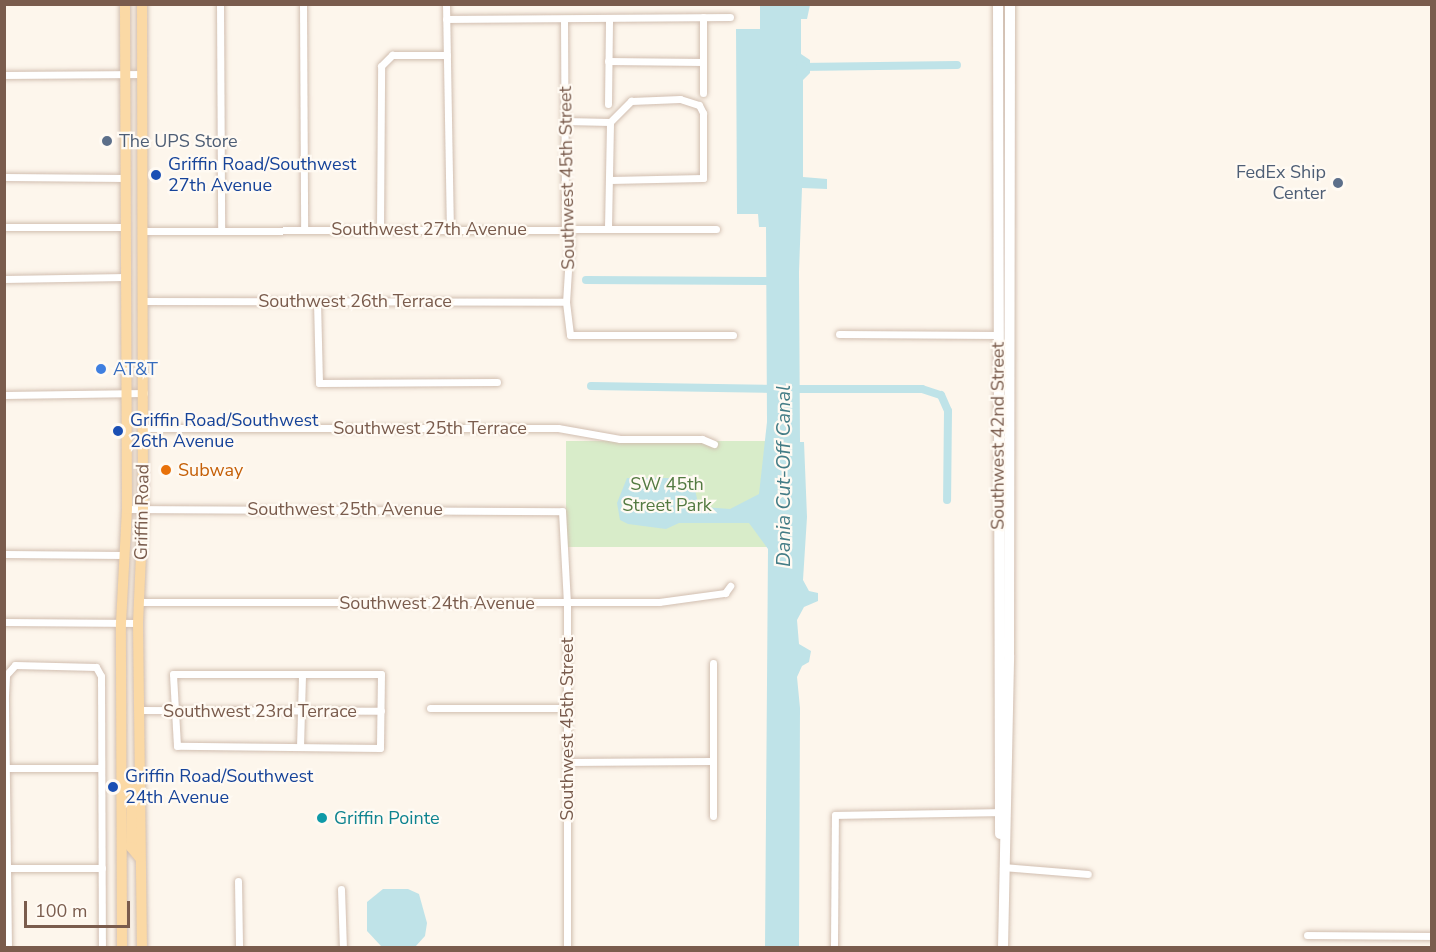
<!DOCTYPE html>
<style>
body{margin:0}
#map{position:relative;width:1436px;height:952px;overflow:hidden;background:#fdf6ec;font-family:"Nunito Sans",sans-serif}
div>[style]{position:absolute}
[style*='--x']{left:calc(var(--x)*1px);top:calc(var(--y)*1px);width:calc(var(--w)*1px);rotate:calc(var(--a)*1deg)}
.green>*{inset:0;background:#d8ecc9;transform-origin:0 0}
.water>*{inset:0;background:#bfe3e8}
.canal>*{height:8px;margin:-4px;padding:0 4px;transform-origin:4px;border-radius:4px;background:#bfe3e8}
.roads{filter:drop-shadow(0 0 2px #d1beb0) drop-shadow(0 0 2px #d1beb0)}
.street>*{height:7px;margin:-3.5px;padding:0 3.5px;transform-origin:3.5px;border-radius:3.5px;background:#fff}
.secondary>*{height:10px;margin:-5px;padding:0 5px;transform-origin:5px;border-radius:5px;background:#fff}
.primary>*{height:10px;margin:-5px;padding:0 5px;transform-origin:5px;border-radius:5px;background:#fbd9a5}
.dots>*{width:16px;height:16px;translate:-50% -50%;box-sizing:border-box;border:3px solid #fffaf3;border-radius:50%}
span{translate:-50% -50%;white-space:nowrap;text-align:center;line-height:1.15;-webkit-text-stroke:4.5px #fffaf3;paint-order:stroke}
.service-label{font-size:18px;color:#4e5e75}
.left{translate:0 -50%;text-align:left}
.right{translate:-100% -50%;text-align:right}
.transit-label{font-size:18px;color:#164399}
.street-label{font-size:18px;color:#7a5c4d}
.shop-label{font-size:18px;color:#366cbe}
.food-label{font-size:18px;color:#c56008}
.park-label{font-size:18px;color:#537a41}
.culture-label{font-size:18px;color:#0d838f}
.water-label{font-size:20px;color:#437c86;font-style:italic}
.frame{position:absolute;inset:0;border:6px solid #7a5c4d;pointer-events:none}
.scale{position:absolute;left:24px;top:901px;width:106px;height:27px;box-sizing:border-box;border:3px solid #7a5c4d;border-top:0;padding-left:8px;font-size:18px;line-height:21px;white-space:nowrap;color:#7a5c4d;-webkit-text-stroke:4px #fffaf3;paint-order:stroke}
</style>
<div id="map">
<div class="green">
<i style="left:768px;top:441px;width:106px;height:202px;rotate:90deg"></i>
</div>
<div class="water">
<i style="clip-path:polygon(760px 5px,810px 5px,807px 19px,801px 19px,801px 54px,810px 60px,810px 73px,803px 80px,803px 177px,827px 179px,827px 189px,802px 188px,799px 272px,800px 442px,804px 442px,807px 517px,803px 580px,809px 591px,818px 593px,818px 601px,804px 607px,797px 620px,799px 644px,811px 651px,809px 662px,802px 666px,797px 677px,800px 708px,799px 948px,765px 947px,768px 549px,749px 523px,679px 523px,666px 529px,628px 524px,620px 520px,617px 503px,627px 478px,686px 478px,693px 481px,698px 503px,704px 507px,730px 509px,759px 494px,767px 422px,766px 227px,759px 227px,758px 214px,737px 214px,736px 29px,760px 29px)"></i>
<i style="clip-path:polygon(383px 889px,408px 889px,419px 894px,427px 923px,425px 936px,415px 947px,381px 946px,367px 931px,367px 902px)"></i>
</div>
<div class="canal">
<i style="--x:800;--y:67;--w:157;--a:-0.7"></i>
<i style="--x:586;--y:280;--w:191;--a:0.3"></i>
<i style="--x:591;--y:386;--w:185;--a:0.9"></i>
<i style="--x:791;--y:389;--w:131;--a:0"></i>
<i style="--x:922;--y:389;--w:20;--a:18"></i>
<i style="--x:941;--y:395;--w:17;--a:66"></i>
<i style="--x:948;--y:411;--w:89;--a:90.6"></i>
</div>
<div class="roads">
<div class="street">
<i style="--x:220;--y:4;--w:226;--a:89.7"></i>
<i style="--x:303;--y:4;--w:225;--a:89.7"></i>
<i style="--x:446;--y:4;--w:226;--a:89"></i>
<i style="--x:446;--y:19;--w:284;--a:-0.4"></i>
<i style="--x:564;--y:19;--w:209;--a:89.7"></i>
<i style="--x:565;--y:228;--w:12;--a:66"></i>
<i style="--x:570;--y:239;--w:63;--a:93.6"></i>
<i style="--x:566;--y:302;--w:33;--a:83"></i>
<i style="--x:570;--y:335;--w:163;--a:0"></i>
<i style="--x:608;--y:61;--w:95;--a:0.6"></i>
<i style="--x:4;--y:75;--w:138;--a:-0.4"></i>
<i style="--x:703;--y:93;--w:76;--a:-90"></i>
<i style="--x:608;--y:104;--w:86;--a:-89.3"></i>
<i style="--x:565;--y:121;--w:45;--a:1.3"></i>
<i style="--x:4;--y:177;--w:122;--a:0.5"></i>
<i style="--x:4;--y:227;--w:122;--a:0"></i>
<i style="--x:608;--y:228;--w:106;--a:-88.9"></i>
<i style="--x:610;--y:122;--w:30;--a:-45"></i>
<i style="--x:631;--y:101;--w:49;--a:-2.3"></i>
<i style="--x:680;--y:99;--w:20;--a:18"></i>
<i style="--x:699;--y:105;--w:9;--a:63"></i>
<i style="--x:703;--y:113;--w:65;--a:90"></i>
<i style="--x:703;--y:178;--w:93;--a:178.8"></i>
<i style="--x:380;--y:229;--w:163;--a:-89.6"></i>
<i style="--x:381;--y:66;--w:16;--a:-45"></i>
<i style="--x:392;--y:55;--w:55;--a:0"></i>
<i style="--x:143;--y:231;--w:573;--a:-0.2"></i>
<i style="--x:4;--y:279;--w:122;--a:-0.9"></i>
<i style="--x:143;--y:301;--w:423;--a:0.1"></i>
<i style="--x:317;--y:301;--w:82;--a:88.6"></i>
<i style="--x:319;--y:383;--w:178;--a:-0.3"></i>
<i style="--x:839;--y:334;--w:159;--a:0.4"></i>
<i style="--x:4;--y:395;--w:140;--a:-0.8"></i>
<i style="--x:143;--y:428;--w:415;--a:0"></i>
<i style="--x:558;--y:428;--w:63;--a:10.1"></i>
<i style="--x:620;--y:439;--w:82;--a:0"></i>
<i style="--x:702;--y:439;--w:13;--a:23"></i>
<i style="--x:127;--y:509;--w:435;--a:0.3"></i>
<i style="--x:562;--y:511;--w:92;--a:86.9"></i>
<i style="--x:567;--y:603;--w:345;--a:90"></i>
<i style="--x:4;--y:554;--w:121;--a:0.5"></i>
<i style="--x:138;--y:602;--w:521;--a:0"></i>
<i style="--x:659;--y:602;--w:67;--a:-7.8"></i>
<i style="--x:725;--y:593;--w:9;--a:-54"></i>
<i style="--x:4;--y:622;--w:134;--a:0.4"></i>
<i style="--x:173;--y:674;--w:208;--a:0"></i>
<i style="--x:381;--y:674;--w:74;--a:90.8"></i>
<i style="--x:380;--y:748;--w:203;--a:-179.4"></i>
<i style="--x:177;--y:746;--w:72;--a:-93.2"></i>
<i style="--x:430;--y:708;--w:137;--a:0"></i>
<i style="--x:138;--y:710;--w:243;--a:0.2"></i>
<i style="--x:300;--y:747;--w:73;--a:-88.4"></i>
<i style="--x:567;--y:762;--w:144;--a:-0.4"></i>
<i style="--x:6;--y:768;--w:95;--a:0"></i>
<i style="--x:713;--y:816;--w:153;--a:-90"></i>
<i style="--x:1003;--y:867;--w:85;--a:4.7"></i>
<i style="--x:8;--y:868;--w:94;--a:0"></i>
<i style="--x:238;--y:881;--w:67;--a:89.1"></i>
<i style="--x:341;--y:889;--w:59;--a:88.1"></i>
<i style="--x:1307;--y:935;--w:125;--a:0.5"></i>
<i style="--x:8;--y:948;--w:253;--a:-90.7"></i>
<i style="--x:5;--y:695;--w:20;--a:-87"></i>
<i style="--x:6;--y:675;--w:13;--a:-48"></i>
<i style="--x:15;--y:665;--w:81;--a:1.4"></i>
<i style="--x:96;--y:667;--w:10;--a:61"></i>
<i style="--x:101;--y:676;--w:272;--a:89.8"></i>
<i style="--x:834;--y:948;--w:133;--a:-89.6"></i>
<i style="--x:835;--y:815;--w:167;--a:-1"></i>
</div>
<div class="secondary">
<i style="--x:998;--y:4;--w:830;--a:89.86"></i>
<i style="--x:1003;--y:948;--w:293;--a:-88.8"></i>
<i style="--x:1009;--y:655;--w:651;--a:-89.91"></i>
</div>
<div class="primary">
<i style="--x:142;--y:4;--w:505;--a:89.89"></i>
<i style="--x:143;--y:509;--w:114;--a:92.5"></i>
<i style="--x:138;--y:623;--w:325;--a:89.3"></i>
<i style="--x:123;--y:777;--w:14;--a:51"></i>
<i style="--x:132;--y:788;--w:59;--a:91"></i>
<i style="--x:131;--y:847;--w:13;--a:51"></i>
<i style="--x:122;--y:948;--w:325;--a:-90.2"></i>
<i style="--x:121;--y:623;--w:114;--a:-87"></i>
<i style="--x:127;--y:509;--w:505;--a:-90.23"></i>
</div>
</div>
<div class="dots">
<i style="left:107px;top:141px;background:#5c6f8a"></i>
<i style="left:156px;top:175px;background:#1a4fb4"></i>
<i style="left:1338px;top:183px;background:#5c6f8a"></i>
<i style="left:101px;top:369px;background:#3f7fe0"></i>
<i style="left:118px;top:431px;background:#1a4fb4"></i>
<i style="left:166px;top:470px;background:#e8710a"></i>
<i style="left:113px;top:787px;background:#1a4fb4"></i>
<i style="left:322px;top:818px;background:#0f9aa8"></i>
</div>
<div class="service-label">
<span class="left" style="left:119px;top:141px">The UPS Store</span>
<span class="right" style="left:1326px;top:183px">FedEx Ship<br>Center</span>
</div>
<div class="transit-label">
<span class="left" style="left:168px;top:175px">Griffin Road/Southwest<br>27th Avenue</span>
<span class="left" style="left:130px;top:431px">Griffin Road/Southwest<br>26th Avenue</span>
<span class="left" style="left:125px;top:787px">Griffin Road/Southwest<br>24th Avenue</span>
</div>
<div class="street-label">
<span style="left:567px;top:178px;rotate:-91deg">Southwest 45th Street</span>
<span style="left:429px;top:229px">Southwest 27th Avenue</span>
<span style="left:355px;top:301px">Southwest 26th Terrace</span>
<span style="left:430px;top:428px">Southwest 25th Terrace</span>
<span style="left:998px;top:436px;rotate:-90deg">Southwest 42nd Street</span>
<span style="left:345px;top:509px">Southwest 25th Avenue</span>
<span style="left:142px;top:512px;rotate:-89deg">Griffin Road</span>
<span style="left:437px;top:603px">Southwest 24th Avenue</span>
<span style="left:260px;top:711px">Southwest 23rd Terrace</span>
<span style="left:567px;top:729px;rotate:-90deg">Southwest 45th Street</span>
</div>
<div class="shop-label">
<span class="left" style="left:113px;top:369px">AT&amp;T</span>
</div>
<div class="food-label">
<span class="left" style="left:178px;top:470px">Subway</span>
</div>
<div class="park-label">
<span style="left:667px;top:495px">SW 45th<br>Street Park</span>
</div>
<div class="culture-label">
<span class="left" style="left:334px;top:818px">Griffin Pointe</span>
</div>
<div class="water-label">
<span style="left:783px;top:476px;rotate:-90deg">Dania Cut-Off Canal</span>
</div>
<div class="frame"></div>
<div class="scale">100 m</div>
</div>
